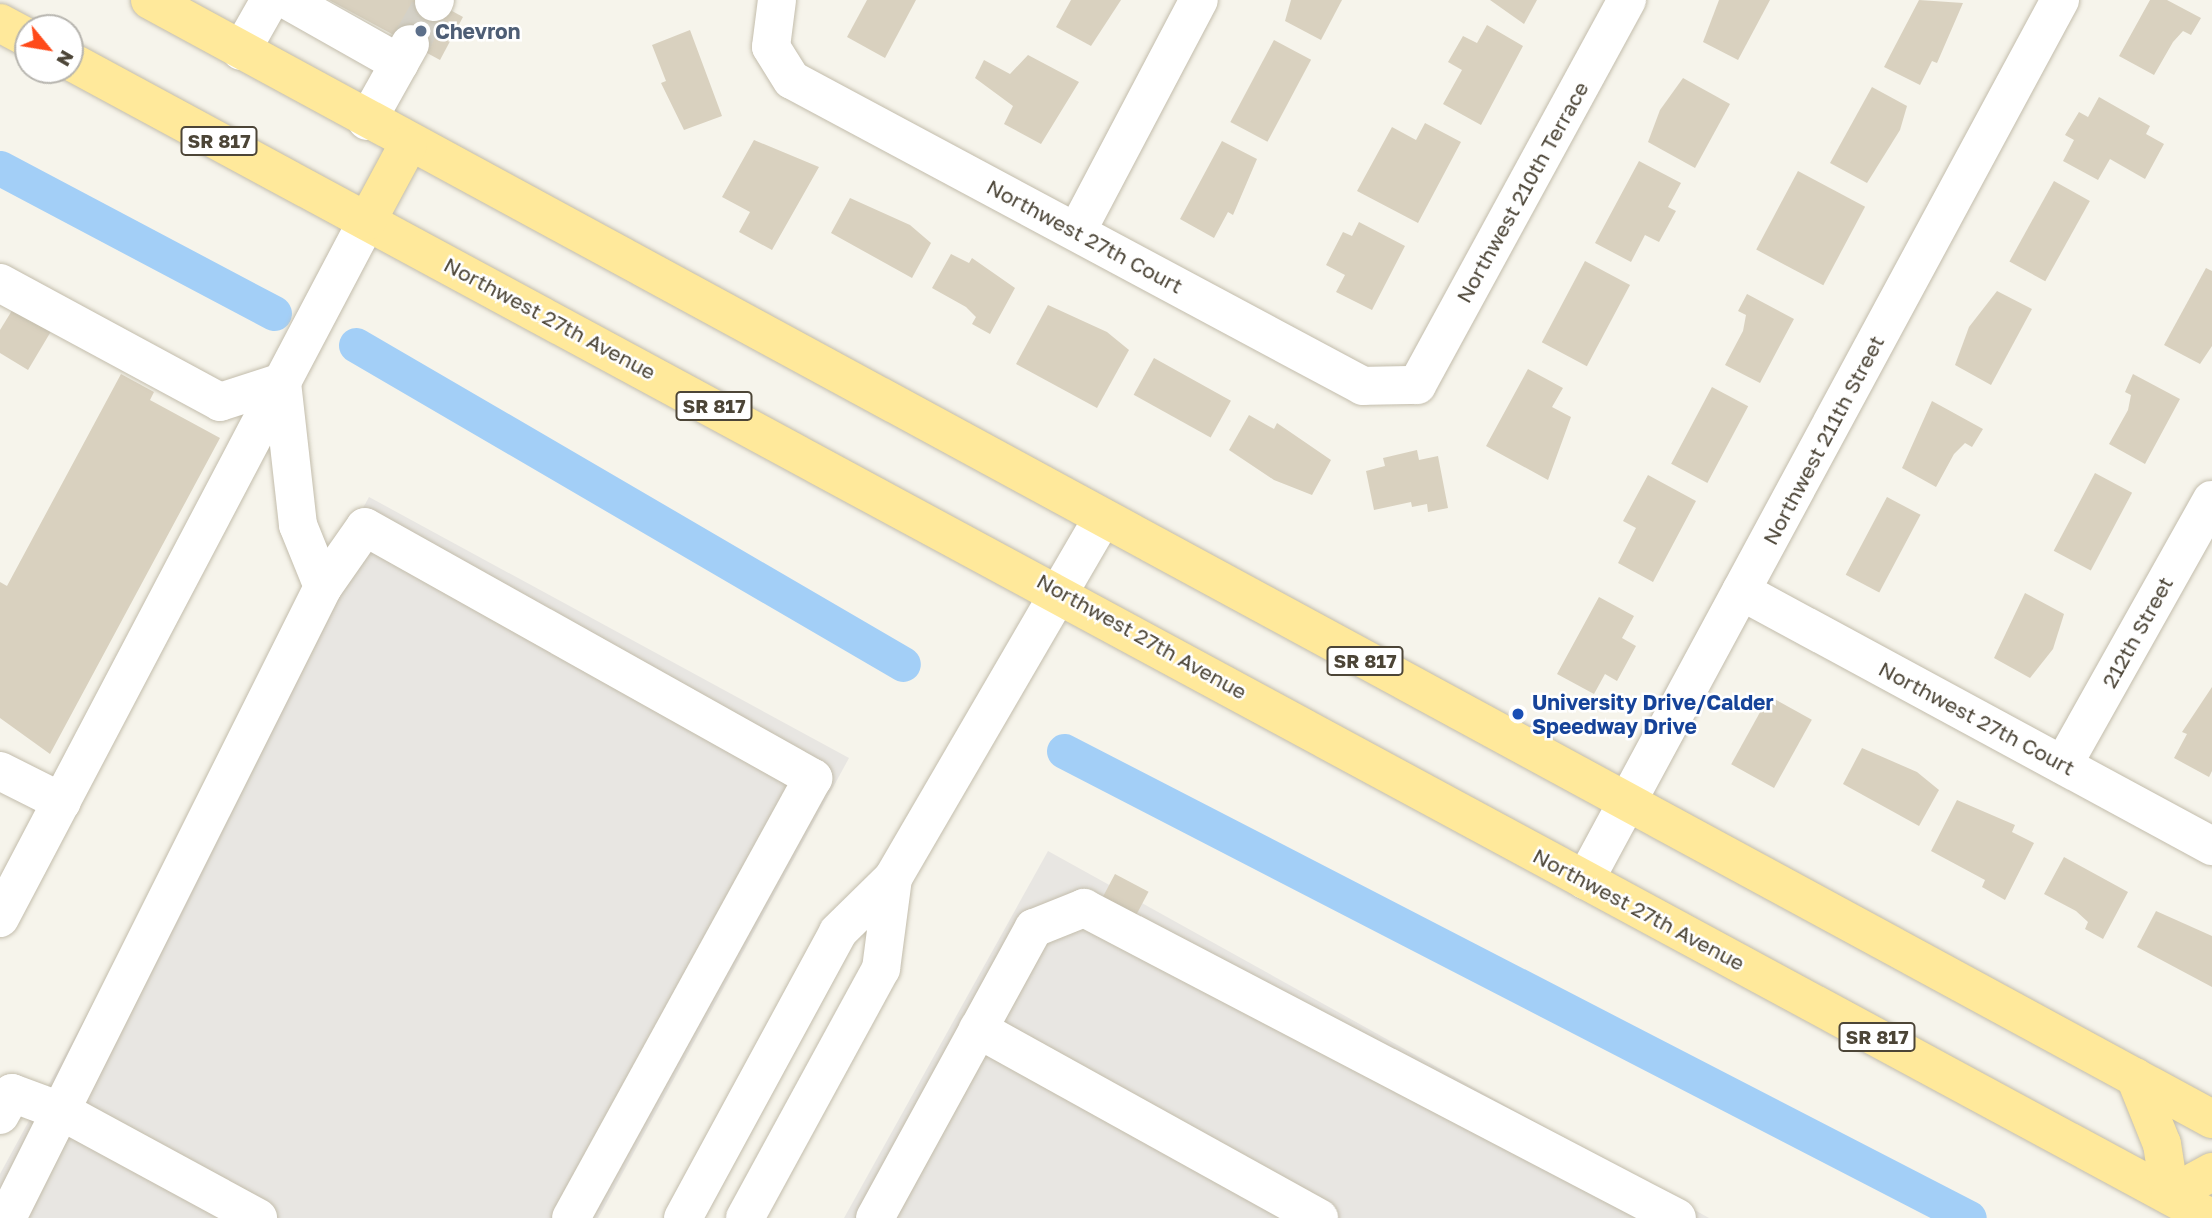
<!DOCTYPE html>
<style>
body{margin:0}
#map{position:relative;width:2212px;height:1218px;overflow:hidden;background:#f6f4eb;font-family:"Golos Text",sans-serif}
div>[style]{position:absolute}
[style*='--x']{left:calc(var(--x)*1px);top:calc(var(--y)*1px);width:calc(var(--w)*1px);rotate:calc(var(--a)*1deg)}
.parking>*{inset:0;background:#e8e6e2}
.canal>*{height:35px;margin:-17.5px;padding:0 17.5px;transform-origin:17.5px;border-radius:17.5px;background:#a3cff7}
.building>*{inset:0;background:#d9d1bf;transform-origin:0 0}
.minor-tunnel>*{height:38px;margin-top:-19px;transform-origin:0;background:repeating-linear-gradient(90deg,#d4d1c7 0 38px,transparent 0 57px)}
.roads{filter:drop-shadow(0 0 2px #c3bdac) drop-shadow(0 0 2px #c3bdac)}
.minor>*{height:38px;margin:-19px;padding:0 19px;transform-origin:19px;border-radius:19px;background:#fff}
.major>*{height:38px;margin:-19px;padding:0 19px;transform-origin:19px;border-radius:19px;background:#ffe99b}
.dots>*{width:19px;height:19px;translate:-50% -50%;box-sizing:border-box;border:4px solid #fff;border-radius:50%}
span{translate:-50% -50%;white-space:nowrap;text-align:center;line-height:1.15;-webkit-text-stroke:5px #fff;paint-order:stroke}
.shield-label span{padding:2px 5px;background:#fff;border:2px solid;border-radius:5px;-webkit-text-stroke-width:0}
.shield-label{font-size:19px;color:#4c4537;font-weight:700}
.service-label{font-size:21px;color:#4e5e75;font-weight:700}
.left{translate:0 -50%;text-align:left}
.street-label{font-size:21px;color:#4c4537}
.transit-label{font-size:21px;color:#164399;font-weight:700}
.north{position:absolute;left:14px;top:14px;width:70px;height:70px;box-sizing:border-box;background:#fff;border:2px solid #b7b5af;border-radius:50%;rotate:120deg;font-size:19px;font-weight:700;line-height:28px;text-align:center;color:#4c4537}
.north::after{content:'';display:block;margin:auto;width:24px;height:32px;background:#ff4a19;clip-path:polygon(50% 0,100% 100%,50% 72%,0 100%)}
</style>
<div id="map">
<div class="parking">
<i style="clip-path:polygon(369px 497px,849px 758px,598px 1218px,0 1218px,0 1174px)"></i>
<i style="clip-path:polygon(1048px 851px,1709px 1218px,844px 1218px)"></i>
</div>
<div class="canal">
<i style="--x:0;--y:168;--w:310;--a:27.9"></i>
<i style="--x:356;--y:345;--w:633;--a:30.25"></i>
<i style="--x:1064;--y:751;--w:1018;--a:27.29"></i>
</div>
<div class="building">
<i style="clip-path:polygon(329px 0,432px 0,463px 17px,440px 60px)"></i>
<i style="clip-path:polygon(867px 0,916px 0,885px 58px,847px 37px)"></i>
<i style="clip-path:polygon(1071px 0,1121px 0,1091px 46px,1056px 27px)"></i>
<i style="clip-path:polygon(1291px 0,1342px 0,1321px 40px,1285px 21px)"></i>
<i style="clip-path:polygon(1490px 0,1537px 0,1524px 24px)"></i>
<i style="clip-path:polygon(1719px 0,1770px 0,1738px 60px,1703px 42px)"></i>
<i style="clip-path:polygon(1919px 0,1963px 3px,1937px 63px,1932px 61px,1920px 85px,1884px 67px)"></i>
<i style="clip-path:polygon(2150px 0,2167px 0,2201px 18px,2191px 35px,2183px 31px,2173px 42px,2154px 75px,2119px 56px)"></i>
<i style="clip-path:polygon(1487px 25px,1523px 46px,1481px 125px,1443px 104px,1462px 70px,1448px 62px,1463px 36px,1477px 43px)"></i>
<i style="clip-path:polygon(690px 30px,722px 116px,684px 130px,661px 83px,666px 81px,652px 45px)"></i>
<i style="left:1274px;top:40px;width:42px;height:93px;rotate:28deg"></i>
<i style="clip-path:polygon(1028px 55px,1079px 82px,1041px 144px,1004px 124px,1013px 106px,975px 78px,984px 60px,1010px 74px)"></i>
<i style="clip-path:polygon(1683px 78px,1730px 104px,1695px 168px,1648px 142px,1660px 110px)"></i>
<i style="clip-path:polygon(1872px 87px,1907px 106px,1900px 130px,1867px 183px,1830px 163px)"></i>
<i style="clip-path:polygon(2099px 97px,2150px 126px,2146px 134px,2164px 144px,2145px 179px,2110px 159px,2098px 180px,2063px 161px,2074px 140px,2065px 135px,2079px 112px,2088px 117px)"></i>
<i style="clip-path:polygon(1425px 123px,1461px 142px,1418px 223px,1357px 191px,1392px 127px,1416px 140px)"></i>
<i style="clip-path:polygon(754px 140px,819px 167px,772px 250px,739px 232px,750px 212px,722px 197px)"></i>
<i style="clip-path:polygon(1222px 141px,1257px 159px,1233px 215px,1228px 212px,1214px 238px,1180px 219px)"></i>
<i style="clip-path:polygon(1639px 161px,1681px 183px,1668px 207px,1676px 211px,1659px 242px,1645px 235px,1631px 262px,1595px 243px)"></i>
<i style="left:1798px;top:171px;width:76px;height:89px;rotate:28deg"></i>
<i style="left:2054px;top:181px;width:41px;height:92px;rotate:29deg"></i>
<i style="clip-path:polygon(850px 198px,910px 225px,931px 243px,912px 278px,831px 233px)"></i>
<i style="clip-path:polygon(1359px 222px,1405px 246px,1372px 310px,1336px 292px,1345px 275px,1326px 265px,1343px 232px,1352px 236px)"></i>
<i style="clip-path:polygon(951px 254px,969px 263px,972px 258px,1015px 288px,990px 334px,972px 324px,976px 317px,966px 307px,932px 288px)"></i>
<i style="left:1585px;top:261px;width:51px;height:92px;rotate:28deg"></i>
<i style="clip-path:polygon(2206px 268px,2212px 271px,2212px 346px,2200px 364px,2164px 345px)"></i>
<i style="clip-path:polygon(1997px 291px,2032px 309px,1991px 385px,1955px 365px,1969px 327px)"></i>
<i style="clip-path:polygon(1747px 294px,1794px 319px,1760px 383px,1725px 365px,1743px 331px,1746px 315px,1738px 311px)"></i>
<i style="clip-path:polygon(16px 304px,53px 328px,28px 370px,0 353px,0 330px)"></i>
<i style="clip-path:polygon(1048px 305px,1107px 332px,1129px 350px,1097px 408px,1016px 364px)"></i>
<i style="left:1154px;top:358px;width:88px;height:42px;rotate:29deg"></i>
<i style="clip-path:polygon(1528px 369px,1563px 388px,1552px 407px,1571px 417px,1548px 480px,1486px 446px)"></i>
<i style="clip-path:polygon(121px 374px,154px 392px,150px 400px,220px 438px,50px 754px,0 718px,0 582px,7px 586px)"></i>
<i style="clip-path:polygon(2133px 374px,2180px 399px,2145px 464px,2109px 444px,2128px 410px,2131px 395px,2125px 392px)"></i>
<i style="left:1712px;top:387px;width:41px;height:87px;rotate:28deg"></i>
<i style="clip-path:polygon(1932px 401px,1983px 429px,1972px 447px,1965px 443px,1954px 454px,1936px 487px,1902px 468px)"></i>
<i style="clip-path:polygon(1249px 415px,1274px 429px,1277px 423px,1331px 460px,1312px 495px,1274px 480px,1229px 450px)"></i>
<i style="clip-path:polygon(1417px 450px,1419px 460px,1438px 456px,1448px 508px,1428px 512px,1427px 504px,1412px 507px,1411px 502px,1374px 510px,1366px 471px,1385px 466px,1383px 458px)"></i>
<i style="left:2095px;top:473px;width:42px;height:88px;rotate:28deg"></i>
<i style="clip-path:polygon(1648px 475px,1696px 501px,1653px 582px,1618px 563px,1636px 528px,1623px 521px)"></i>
<i style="left:1887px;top:497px;width:38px;height:88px;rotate:28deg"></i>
<i style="clip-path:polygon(2025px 593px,2064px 614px,2053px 649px,2030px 678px,1994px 658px)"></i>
<i style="clip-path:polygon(1599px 597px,1634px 616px,1622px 638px,1636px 646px,1617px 681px,1605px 674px,1594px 694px,1557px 674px)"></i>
<i style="clip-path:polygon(2212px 687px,2212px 771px,2209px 777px,2174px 758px,2187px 734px,2182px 732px)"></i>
<i style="left:1769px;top:696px;width:49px;height:78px;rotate:29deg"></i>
<i style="clip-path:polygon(1862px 748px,1917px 772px,1939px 790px,1919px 826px,1843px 784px)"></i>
<i style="clip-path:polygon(1957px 800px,2015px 825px,2012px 832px,2034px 843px,2005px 900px,1982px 887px,1985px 880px,1931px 851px)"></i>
<i style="clip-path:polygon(2064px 857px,2128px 892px,2103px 939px,2085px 929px,2088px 922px,2076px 911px,2044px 894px)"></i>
<i style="left:1115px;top:874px;width:38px;height:30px;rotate:28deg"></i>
<i style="clip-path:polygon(2156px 911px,2212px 936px,2212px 987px,2137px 947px)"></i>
</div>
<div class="minor-tunnel">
<i style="--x:410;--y:44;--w:48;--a:-60.3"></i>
</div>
<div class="roads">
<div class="minor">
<i style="--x:287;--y:0;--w:129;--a:29.4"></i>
<i style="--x:777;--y:0;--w:47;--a:97.3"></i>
<i style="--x:771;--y:47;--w:39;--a:58"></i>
<i style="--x:792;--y:80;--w:648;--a:28.19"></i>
<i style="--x:1363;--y:386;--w:54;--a:-1.1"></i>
<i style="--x:1417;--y:385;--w:439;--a:-61.4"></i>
<i style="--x:434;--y:2;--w:2;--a:-63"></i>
<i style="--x:241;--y:51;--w:59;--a:-60.4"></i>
<i style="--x:367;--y:121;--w:88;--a:-60.8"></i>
<i style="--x:1077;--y:231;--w:261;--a:-62.2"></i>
<i style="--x:0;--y:283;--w:250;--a:28.4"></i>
<i style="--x:220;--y:402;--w:65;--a:-17.9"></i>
<i style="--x:323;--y:587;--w:67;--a:-112"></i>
<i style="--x:298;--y:525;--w:144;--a:-96.4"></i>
<i style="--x:282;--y:382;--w:182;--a:-62.2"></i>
<i style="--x:1741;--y:591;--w:536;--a:28.43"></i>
<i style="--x:2063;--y:765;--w:304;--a:-60.7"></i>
<i style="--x:0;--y:771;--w:69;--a:26.6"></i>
<i style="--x:1585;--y:880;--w:1000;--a:-61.64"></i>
<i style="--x:0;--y:918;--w:606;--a:-62.25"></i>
<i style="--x:978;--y:1029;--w:390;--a:29"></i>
<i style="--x:0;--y:1115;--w:25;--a:-61"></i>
<i style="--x:12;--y:1093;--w:54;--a:20.4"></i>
<i style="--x:63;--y:1112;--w:222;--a:28.5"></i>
<i style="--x:7;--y:1218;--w:706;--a:-63.4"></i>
<i style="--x:323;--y:587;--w:73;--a:-55"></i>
<i style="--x:365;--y:527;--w:514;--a:29.26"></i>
<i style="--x:813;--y:778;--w:502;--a:118.81"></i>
<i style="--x:683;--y:1218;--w:325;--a:-61.5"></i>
<i style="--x:838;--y:932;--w:77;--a:-44.5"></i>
<i style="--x:893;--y:878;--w:414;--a:-59.8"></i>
<i style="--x:745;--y:1218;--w:284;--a:-61.4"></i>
<i style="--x:881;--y:969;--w:92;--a:-82.5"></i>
<i style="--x:875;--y:1218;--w:331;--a:-61.3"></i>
<i style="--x:1034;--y:928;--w:54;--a:-21.8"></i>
<i style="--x:1084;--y:908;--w:669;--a:27.6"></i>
</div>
<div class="major">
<i style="--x:150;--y:0;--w:2346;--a:28.49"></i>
<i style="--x:0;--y:23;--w:32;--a:28"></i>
<i style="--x:70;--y:61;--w:2434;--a:28.39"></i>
<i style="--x:367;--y:221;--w:86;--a:-61.7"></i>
<i style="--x:2135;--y:1077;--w:72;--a:68.1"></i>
<i style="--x:2162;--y:1144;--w:52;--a:81.1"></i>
<i style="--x:2170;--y:1195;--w:48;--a:-28.7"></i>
</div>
</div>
<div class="dots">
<i style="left:421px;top:31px;background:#5c6f8a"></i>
<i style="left:1518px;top:714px;background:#1a4fb4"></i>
</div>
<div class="shield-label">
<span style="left:219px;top:141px">SR 817</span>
<span style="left:714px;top:406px">SR 817</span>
<span style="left:1365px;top:661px">SR 817</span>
<span style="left:1877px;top:1037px">SR 817</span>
</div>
<div class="service-label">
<span class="left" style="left:435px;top:31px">Chevron</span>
</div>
<div class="street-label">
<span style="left:1522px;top:192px;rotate:-61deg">Northwest 210th Terrace</span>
<span style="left:1085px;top:236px;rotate:28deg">Northwest 27th Court</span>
<span style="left:550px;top:318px;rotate:28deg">Northwest 27th Avenue</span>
<span style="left:1823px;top:440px;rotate:-62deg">Northwest 211th Street</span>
<span style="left:2137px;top:632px;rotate:-61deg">212th Street</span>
<span style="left:1142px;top:636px;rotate:29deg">Northwest 27th Avenue</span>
<span style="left:1977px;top:718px;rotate:28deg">Northwest 27th Court</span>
<span style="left:1639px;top:909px;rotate:28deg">Northwest 27th Avenue</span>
</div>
<div class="transit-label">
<span class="left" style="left:1532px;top:714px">University Drive/Calder<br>Speedway Drive</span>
</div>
<div class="north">N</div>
</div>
